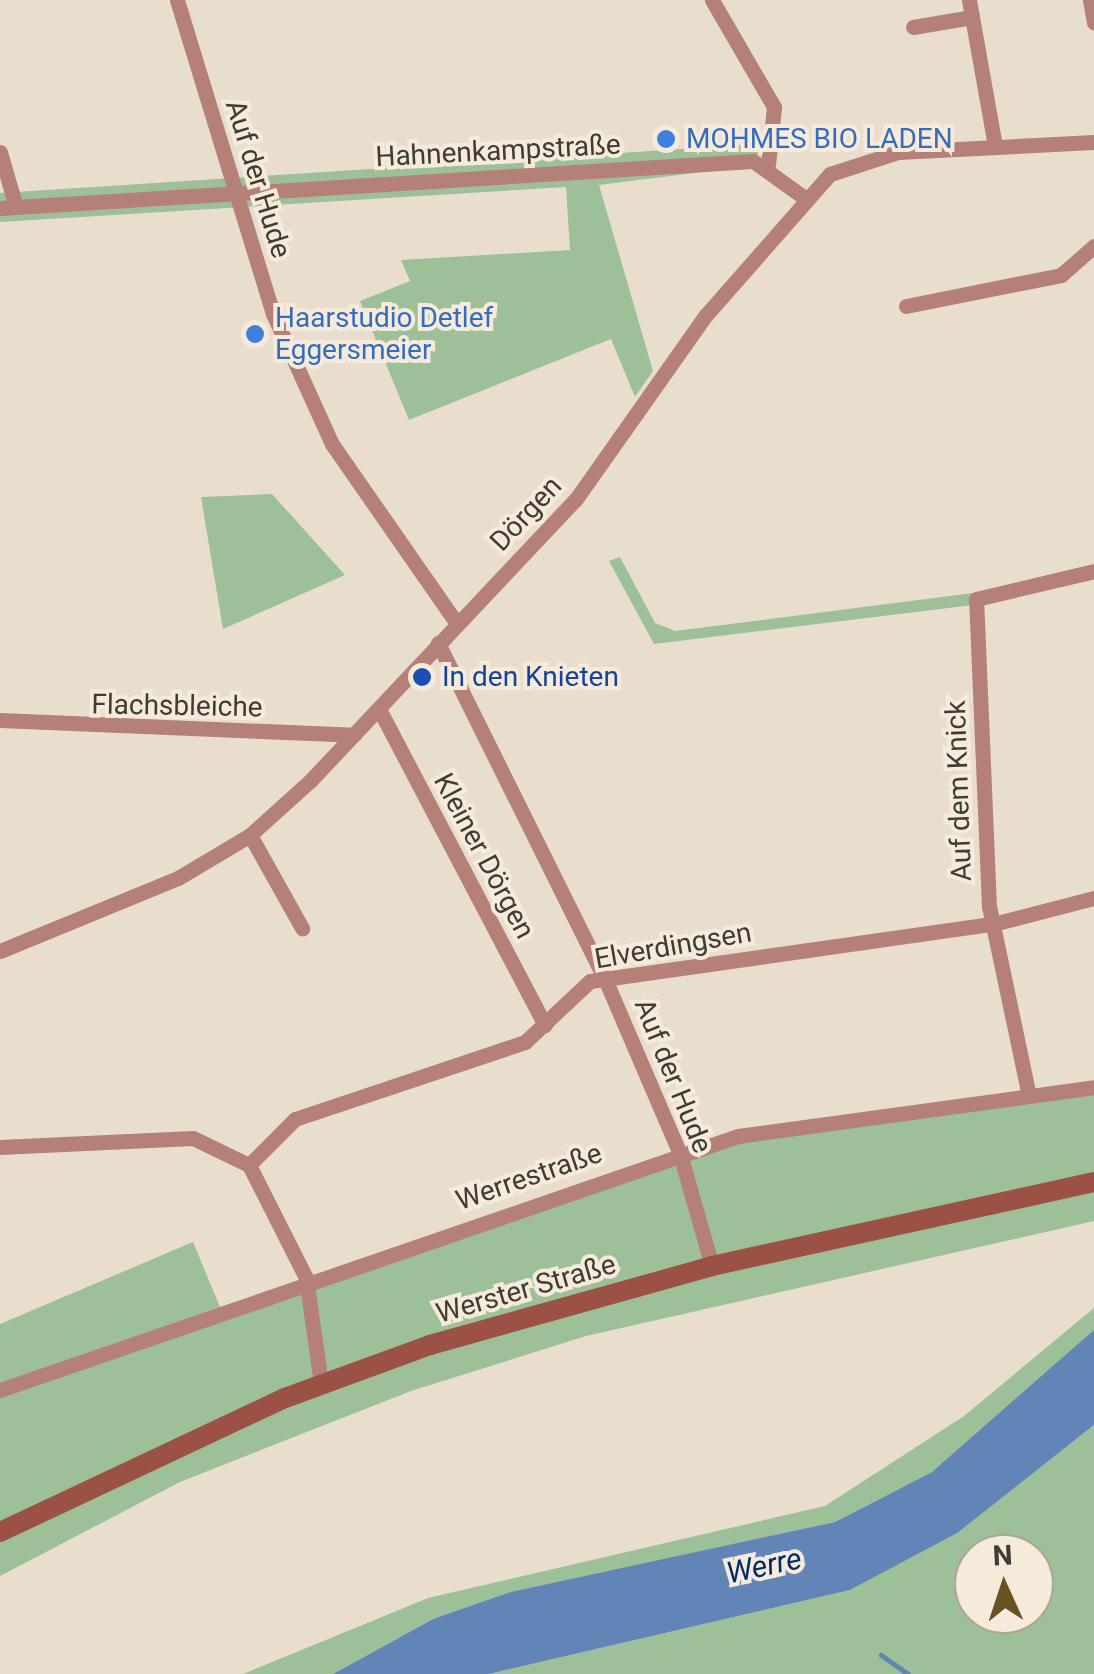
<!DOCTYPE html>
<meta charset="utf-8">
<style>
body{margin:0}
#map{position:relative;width:1094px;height:1674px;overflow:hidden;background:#e9dece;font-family:Roboto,sans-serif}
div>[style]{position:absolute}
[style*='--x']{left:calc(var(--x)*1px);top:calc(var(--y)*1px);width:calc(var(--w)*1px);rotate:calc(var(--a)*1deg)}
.green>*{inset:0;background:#9dc099}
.water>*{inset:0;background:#6285b8}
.stream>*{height:5px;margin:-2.5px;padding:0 2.5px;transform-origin:2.5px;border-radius:2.5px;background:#6285b8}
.minor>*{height:15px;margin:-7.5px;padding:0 7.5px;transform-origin:7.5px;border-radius:7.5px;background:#b58078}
.secondary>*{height:20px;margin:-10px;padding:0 10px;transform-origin:10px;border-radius:10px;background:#9b5146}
.dots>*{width:28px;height:28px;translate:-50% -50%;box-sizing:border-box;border:5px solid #f6ebdb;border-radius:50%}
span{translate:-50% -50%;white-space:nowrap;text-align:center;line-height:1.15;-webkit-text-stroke:8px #f6ebdb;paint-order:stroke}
.shop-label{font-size:28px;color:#366cbe}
.left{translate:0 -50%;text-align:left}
.street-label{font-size:28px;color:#3f3b35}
.transit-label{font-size:28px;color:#164399}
.water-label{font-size:30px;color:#002b69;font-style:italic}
.north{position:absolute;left:954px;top:1534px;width:100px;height:100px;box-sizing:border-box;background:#f6ebdb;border:2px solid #ada599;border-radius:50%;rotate:357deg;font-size:28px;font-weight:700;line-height:40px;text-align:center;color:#3f3b35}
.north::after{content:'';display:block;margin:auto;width:35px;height:45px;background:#685221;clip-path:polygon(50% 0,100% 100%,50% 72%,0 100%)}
</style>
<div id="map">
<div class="green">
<i style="clip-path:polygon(758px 144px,758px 165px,599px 185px,653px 371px,635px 397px,611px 339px,409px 420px,360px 301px,410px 281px,401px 260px,570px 250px,566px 187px,0 222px,0 193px)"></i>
<i style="clip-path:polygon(272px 494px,345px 575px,223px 629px,201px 497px)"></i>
<i style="clip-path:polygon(620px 557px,655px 623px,675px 631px,973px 593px,973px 605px,654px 644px,609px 561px)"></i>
<i style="clip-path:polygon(1094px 1091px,1094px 1221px,586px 1336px,411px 1391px,180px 1482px,0 1576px,0 1324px,193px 1242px,220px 1307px,737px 1139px)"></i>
<i style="clip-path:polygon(1094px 1308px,1094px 1330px,1003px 1417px,932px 1472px,835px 1522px,511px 1593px,433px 1619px,333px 1674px,243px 1674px,428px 1598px,825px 1506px,964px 1416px)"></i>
<i style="clip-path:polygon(evenodd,1094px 1425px,1094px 1674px,489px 1674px,850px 1590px,957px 1532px,1094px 1425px,974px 1554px,1034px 1554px,1034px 1614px,974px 1614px,974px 1554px)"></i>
</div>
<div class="water">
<i style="clip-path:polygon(1094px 1330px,1094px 1425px,957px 1533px,850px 1590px,489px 1674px,333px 1674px,433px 1619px,511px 1592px,835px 1522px,932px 1472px)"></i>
</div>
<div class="stream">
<i style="--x:881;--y:1655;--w:33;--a:35"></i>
</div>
<div class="minor">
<i style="--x:177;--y:0;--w:328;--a:73"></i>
<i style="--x:273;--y:314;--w:143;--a:65.6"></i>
<i style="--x:332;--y:444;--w:219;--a:55.2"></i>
<i style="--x:712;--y:0;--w:124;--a:59.9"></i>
<i style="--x:774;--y:107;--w:58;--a:95.9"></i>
<i style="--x:969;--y:0;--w:148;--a:79.9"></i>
<i style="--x:1090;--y:0;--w:23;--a:80"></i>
<i style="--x:913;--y:27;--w:60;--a:-9.6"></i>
<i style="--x:0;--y:152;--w:57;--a:73.8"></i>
<i style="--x:0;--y:208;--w:754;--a:-3.57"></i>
<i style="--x:753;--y:161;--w:60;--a:35.5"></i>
<i style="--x:906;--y:306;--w:158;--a:-11.3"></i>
<i style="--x:1061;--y:275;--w:44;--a:-41.3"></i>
<i style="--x:438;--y:643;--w:375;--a:63.6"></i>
<i style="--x:605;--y:979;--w:190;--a:66.8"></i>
<i style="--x:680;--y:1154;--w:116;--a:74.1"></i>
<i style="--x:379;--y:709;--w:357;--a:62.3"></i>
<i style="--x:0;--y:720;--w:354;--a:2.4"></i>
<i style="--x:250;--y:835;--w:107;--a:60.8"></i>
<i style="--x:0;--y:951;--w:192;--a:-22.3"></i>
<i style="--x:178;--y:878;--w:84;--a:-30.8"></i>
<i style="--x:250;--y:835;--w:81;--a:-42"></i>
<i style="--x:310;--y:781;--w:388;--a:-46.7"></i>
<i style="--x:576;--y:499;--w:225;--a:-54.8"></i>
<i style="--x:706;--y:315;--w:188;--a:-48.7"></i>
<i style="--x:830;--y:174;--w:71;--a:-17.9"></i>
<i style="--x:898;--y:152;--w:196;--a:-2.9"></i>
<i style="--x:1029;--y:1096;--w:193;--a:-101.9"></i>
<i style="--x:989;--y:907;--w:308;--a:-92.4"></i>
<i style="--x:976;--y:599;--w:121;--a:-13.3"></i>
<i style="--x:0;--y:1147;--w:193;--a:-2.7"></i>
<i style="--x:193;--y:1138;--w:62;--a:25.7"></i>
<i style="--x:249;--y:1165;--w:127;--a:63.2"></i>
<i style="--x:306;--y:1278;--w:107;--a:81.9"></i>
<i style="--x:249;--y:1165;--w:65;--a:-45"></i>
<i style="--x:295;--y:1119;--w:243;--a:-18.5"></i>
<i style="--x:525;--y:1042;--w:89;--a:-43.2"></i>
<i style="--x:590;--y:981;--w:411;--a:-8.1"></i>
<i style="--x:997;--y:923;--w:100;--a:-14.5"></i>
<i style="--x:0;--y:1390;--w:780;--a:-18.99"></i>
<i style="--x:738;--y:1136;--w:359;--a:-7.8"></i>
</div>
<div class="secondary">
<i style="--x:0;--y:1532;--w:315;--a:-25.2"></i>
<i style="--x:285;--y:1398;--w:154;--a:-20.1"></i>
<i style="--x:430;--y:1345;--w:293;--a:-15.6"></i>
<i style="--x:712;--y:1266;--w:391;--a:-12.4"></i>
</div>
<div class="dots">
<i style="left:666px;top:139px;background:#3f7fe0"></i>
<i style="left:255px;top:334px;background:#3f7fe0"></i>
<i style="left:422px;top:677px;background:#1a4fb4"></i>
</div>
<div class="shop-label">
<span class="left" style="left:686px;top:139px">MOHMES BIO LADEN</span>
<span class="left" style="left:275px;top:334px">Haarstudio Detlef<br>Eggersmeier</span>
</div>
<div class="street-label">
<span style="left:498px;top:151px;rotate:-3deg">Hahnenkampstraße</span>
<span style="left:258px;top:179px;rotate:73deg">Auf der Hude</span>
<span style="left:526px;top:514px;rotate:-47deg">Dörgen</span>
<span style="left:177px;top:706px;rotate:1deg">Flachsbleiche</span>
<span style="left:959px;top:791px;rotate:-92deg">Auf dem Knick</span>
<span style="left:484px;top:856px;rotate:62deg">Kleiner Dörgen</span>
<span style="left:673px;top:946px;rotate:-10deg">Elverdingsen</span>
<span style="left:673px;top:1076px;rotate:68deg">Auf der Hude</span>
<span style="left:529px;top:1177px;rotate:-19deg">Werrestraße</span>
<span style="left:526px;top:1289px;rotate:-16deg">Werster Straße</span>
</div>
<div class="transit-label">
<span class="left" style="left:442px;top:677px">In den Knieten</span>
</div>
<div class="water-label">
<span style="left:764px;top:1566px;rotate:-12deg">Werre</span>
</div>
<div class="north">N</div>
</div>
